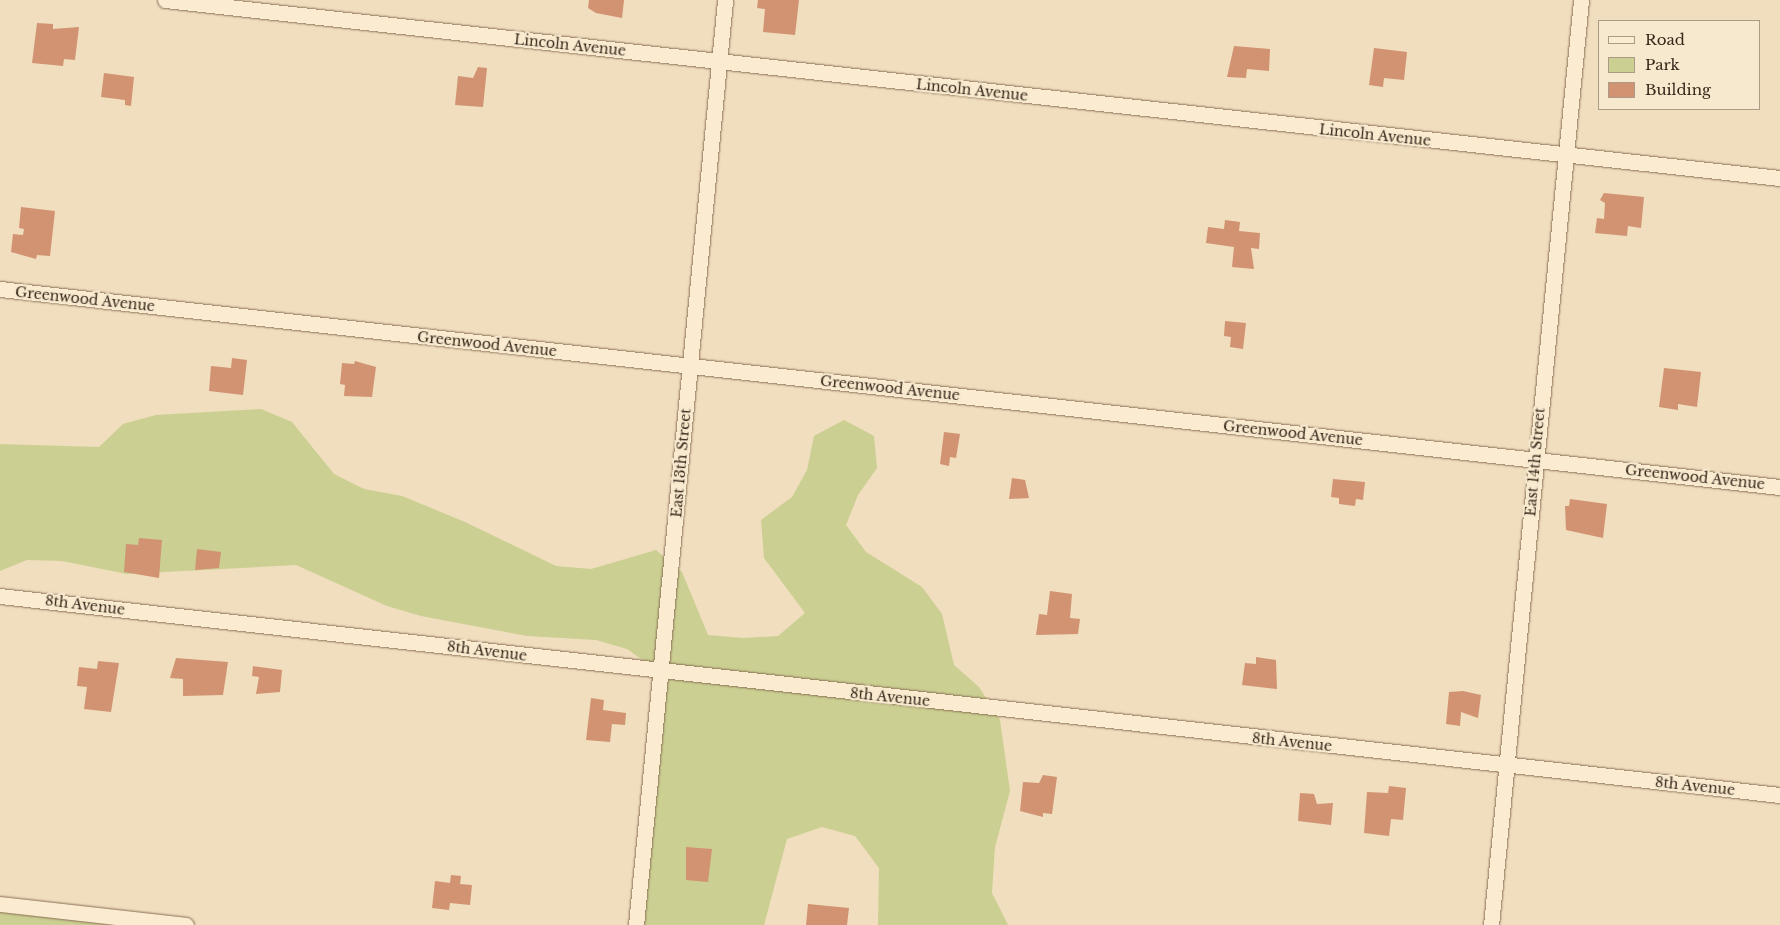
<!DOCTYPE html>
<style>
body{margin:0}
#map{position:relative;width:1780px;height:925px;overflow:hidden;background:#f0debe;font-family:"Libre Baskerville",serif}
div>[style]{position:absolute}
[style*='--x']{left:calc(var(--x)*1px);top:calc(var(--y)*1px);width:calc(var(--w)*1px);rotate:calc(var(--a)*1deg)}
.green>*{inset:0;background:#cbcf91}
.building>*{inset:0;background:#d19371}
.roads{filter:drop-shadow(0 0 1px #8a6e55) drop-shadow(0 0 1px #8a6e55)}
.minor>*{height:15px;margin:-7.5px;padding:0 7.5px;transform-origin:7.5px;border-radius:7.5px;background:#fbecd1}
span{translate:-50% -50%;white-space:nowrap;text-align:center;line-height:1.15;-webkit-text-stroke:4.5px #f7e9ce;paint-order:stroke}
.street-label{font-size:14px;color:#38271b}
.legend{position:absolute;left:1598px;top:20px;width:162px;height:90px;box-sizing:border-box;background:#f7e9ce;border:1px solid #ab9b86;margin:0;padding:6px 9px;list-style:none;font-size:15px;color:#38271b}
.legend li{display:flex;align-items:center;gap:10px;height:25px}
.legend b{width:25px;border:1px solid #ab9b86}
</style>
<div id="map">
<div class="green">
<i style="clip-path:polygon(261px 409px,292px 422px,334px 474px,364px 489px,402px 496px,465px 522px,556px 566px,591px 569px,656px 550px,682px 572px,708px 635px,743px 638px,778px 636px,805px 613px,764px 558px,761px 520px,792px 497px,807px 470px,814px 436px,844px 420px,874px 436px,877px 468px,858px 495px,846px 525px,866px 552px,922px 587px,942px 614px,954px 665px,979px 687px,1000px 720px,1010px 791px,995px 847px,992px 893px,1008px 925px,878px 925px,879px 868px,855px 836px,822px 827px,787px 839px,764px 925px,634px 925px,654px 668px,627px 649px,596px 640px,527px 636px,421px 616px,387px 606px,296px 565px,127px 574px,62px 561px,27px 560px,0 571px,0 444px,99px 447px,123px 424px,156px 415px)"></i>
<i style="clip-path:polygon(0 904px,123px 925px,0 925px)"></i>
</div>
<div class="building">
<i style="clip-path:polygon(589px 0,624px 0,622px 18px,596px 13px,588px 8px)"></i>
<i style="clip-path:polygon(758px 0,799px 0,795px 35px,763px 32px,765px 9px,757px 8px)"></i>
<i style="clip-path:polygon(37px 23px,53px 24px,53px 29px,79px 27px,75px 60px,64px 59px,63px 66px,32px 63px)"></i>
<i style="clip-path:polygon(1234px 46px,1270px 49px,1269px 71px,1247px 69px,1246px 78px,1227px 77px)"></i>
<i style="clip-path:polygon(1374px 48px,1407px 52px,1404px 80px,1384px 78px,1383px 87px,1369px 85px)"></i>
<i style="clip-path:polygon(478px 67px,487px 68px,483px 107px,455px 105px,458px 76px,473px 78px)"></i>
<i style="clip-path:polygon(104px 73px,134px 77px,131px 106px,125px 105px,125px 100px,101px 97px)"></i>
<i style="clip-path:polygon(1604px 193px,1644px 197px,1641px 228px,1628px 226px,1627px 236px,1595px 233px,1597px 218px,1604px 219px,1605px 203px,1600px 200px)"></i>
<i style="clip-path:polygon(21px 207px,55px 211px,50px 256px,37px 255px,36px 259px,11px 252px,13px 234px,23px 235px,24px 229px,19px 228px)"></i>
<i style="clip-path:polygon(1225px 220px,1240px 222px,1239px 231px,1260px 233px,1259px 249px,1251px 248px,1254px 269px,1232px 267px,1234px 247px,1206px 243px,1208px 227px,1224px 229px)"></i>
<i style="clip-path:polygon(1225px 321px,1246px 323px,1243px 349px,1230px 347px,1231px 337px,1224px 336px)"></i>
<i style="clip-path:polygon(232px 358px,247px 360px,243px 395px,209px 391px,211px 366px,231px 368px)"></i>
<i style="clip-path:polygon(355px 361px,376px 367px,372px 397px,344px 396px,345px 385px,340px 384px,342px 363px,354px 364px)"></i>
<i style="clip-path:polygon(1664px 368px,1701px 372px,1697px 407px,1678px 404px,1678px 410px,1659px 407px)"></i>
<i style="clip-path:polygon(944px 432px,960px 434px,956px 458px,950px 457px,949px 466px,940px 464px)"></i>
<i style="clip-path:polygon(1012px 478px,1025px 480px,1029px 498px,1009px 499px)"></i>
<i style="clip-path:polygon(1333px 479px,1365px 482px,1363px 500px,1356px 499px,1355px 506px,1339px 504px,1339px 498px,1331px 497px)"></i>
<i style="clip-path:polygon(1570px 499px,1607px 504px,1603px 538px,1566px 530px,1565px 506px,1569px 506px)"></i>
<i style="clip-path:polygon(139px 538px,162px 540px,159px 578px,124px 572px,126px 544px,138px 545px)"></i>
<i style="clip-path:polygon(197px 549px,221px 552px,219px 568px,195px 570px)"></i>
<i style="clip-path:polygon(1050px 591px,1072px 594px,1070px 618px,1080px 619px,1078px 634px,1036px 635px,1039px 614px,1047px 615px)"></i>
<i style="clip-path:polygon(1256px 657px,1276px 660px,1277px 689px,1242px 685px,1245px 663px,1256px 664px)"></i>
<i style="clip-path:polygon(176px 658px,228px 662px,223px 695px,183px 696px,183px 679px,170px 678px)"></i>
<i style="clip-path:polygon(98px 661px,119px 663px,111px 712px,84px 709px,87px 687px,77px 686px,79px 667px,97px 669px)"></i>
<i style="clip-path:polygon(253px 666px,282px 670px,280px 692px,256px 694px,259px 677px,252px 676px)"></i>
<i style="clip-path:polygon(1463px 691px,1481px 695px,1478px 718px,1461px 712px,1460px 726px,1446px 724px,1449px 692px)"></i>
<i style="clip-path:polygon(591px 698px,604px 700px,603px 710px,626px 713px,625px 725px,612px 724px,610px 742px,586px 740px)"></i>
<i style="clip-path:polygon(1043px 775px,1057px 777px,1052px 814px,1043px 813px,1043px 817px,1020px 811px,1023px 782px,1039px 783px)"></i>
<i style="clip-path:polygon(1389px 786px,1406px 788px,1403px 820px,1391px 819px,1389px 836px,1364px 833px,1367px 792px,1388px 793px)"></i>
<i style="clip-path:polygon(1300px 793px,1314px 794px,1317px 804px,1333px 803px,1331px 825px,1298px 821px)"></i>
<i style="clip-path:polygon(686px 847px,712px 849px,708px 882px,686px 880px)"></i>
<i style="clip-path:polygon(451px 875px,461px 876px,460px 884px,472px 885px,470px 905px,450px 903px,449px 910px,432px 908px,435px 881px,450px 883px)"></i>
<i style="clip-path:polygon(808px 904px,849px 908px,847px 925px,806px 925px)"></i>
</div>
<div class="roads">
<div class="minor">
<i style="--x:165;--y:0;--w:1625;--a:6.29"></i>
<i style="--x:0;--y:289;--w:1791;--a:6.35"></i>
<i style="--x:0;--y:596;--w:1791;--a:6.38"></i>
<i style="--x:0;--y:904;--w:187;--a:6.4"></i>
<i style="--x:636;--y:925;--w:929;--a:-84.5"></i>
<i style="--x:1491;--y:925;--w:929;--a:-84.44"></i>
</div>
</div>
<div class="street-label">
<span style="left:570px;top:45px;rotate:6deg">Lincoln Avenue</span>
<span style="left:972px;top:90px;rotate:6deg">Lincoln Avenue</span>
<span style="left:1375px;top:135px;rotate:6deg">Lincoln Avenue</span>
<span style="left:85px;top:299px;rotate:6deg">Greenwood Avenue</span>
<span style="left:487px;top:344px;rotate:6deg">Greenwood Avenue</span>
<span style="left:890px;top:388px;rotate:6deg">Greenwood Avenue</span>
<span style="left:1293px;top:433px;rotate:6deg">Greenwood Avenue</span>
<span style="left:1535px;top:462px;rotate:-85deg">East 14th Street</span>
<span style="left:681px;top:463px;rotate:-85deg">East 13th Street</span>
<span style="left:1695px;top:477px;rotate:6deg">Greenwood Avenue</span>
<span style="left:85px;top:605px;rotate:7deg">8th Avenue</span>
<span style="left:487px;top:651px;rotate:7deg">8th Avenue</span>
<span style="left:890px;top:697px;rotate:6deg">8th Avenue</span>
<span style="left:1292px;top:742px;rotate:6deg">8th Avenue</span>
<span style="left:1695px;top:786px;rotate:6deg">8th Avenue</span>
</div>
<ul class="legend">
<li><b style="height:6px;background:#fbecd1"></b>Road</li>
<li><b style="height:14px;background:#cbcf91"></b>Park</li>
<li><b style="height:14px;background:#d19371"></b>Building</li>
</ul>
</div>
